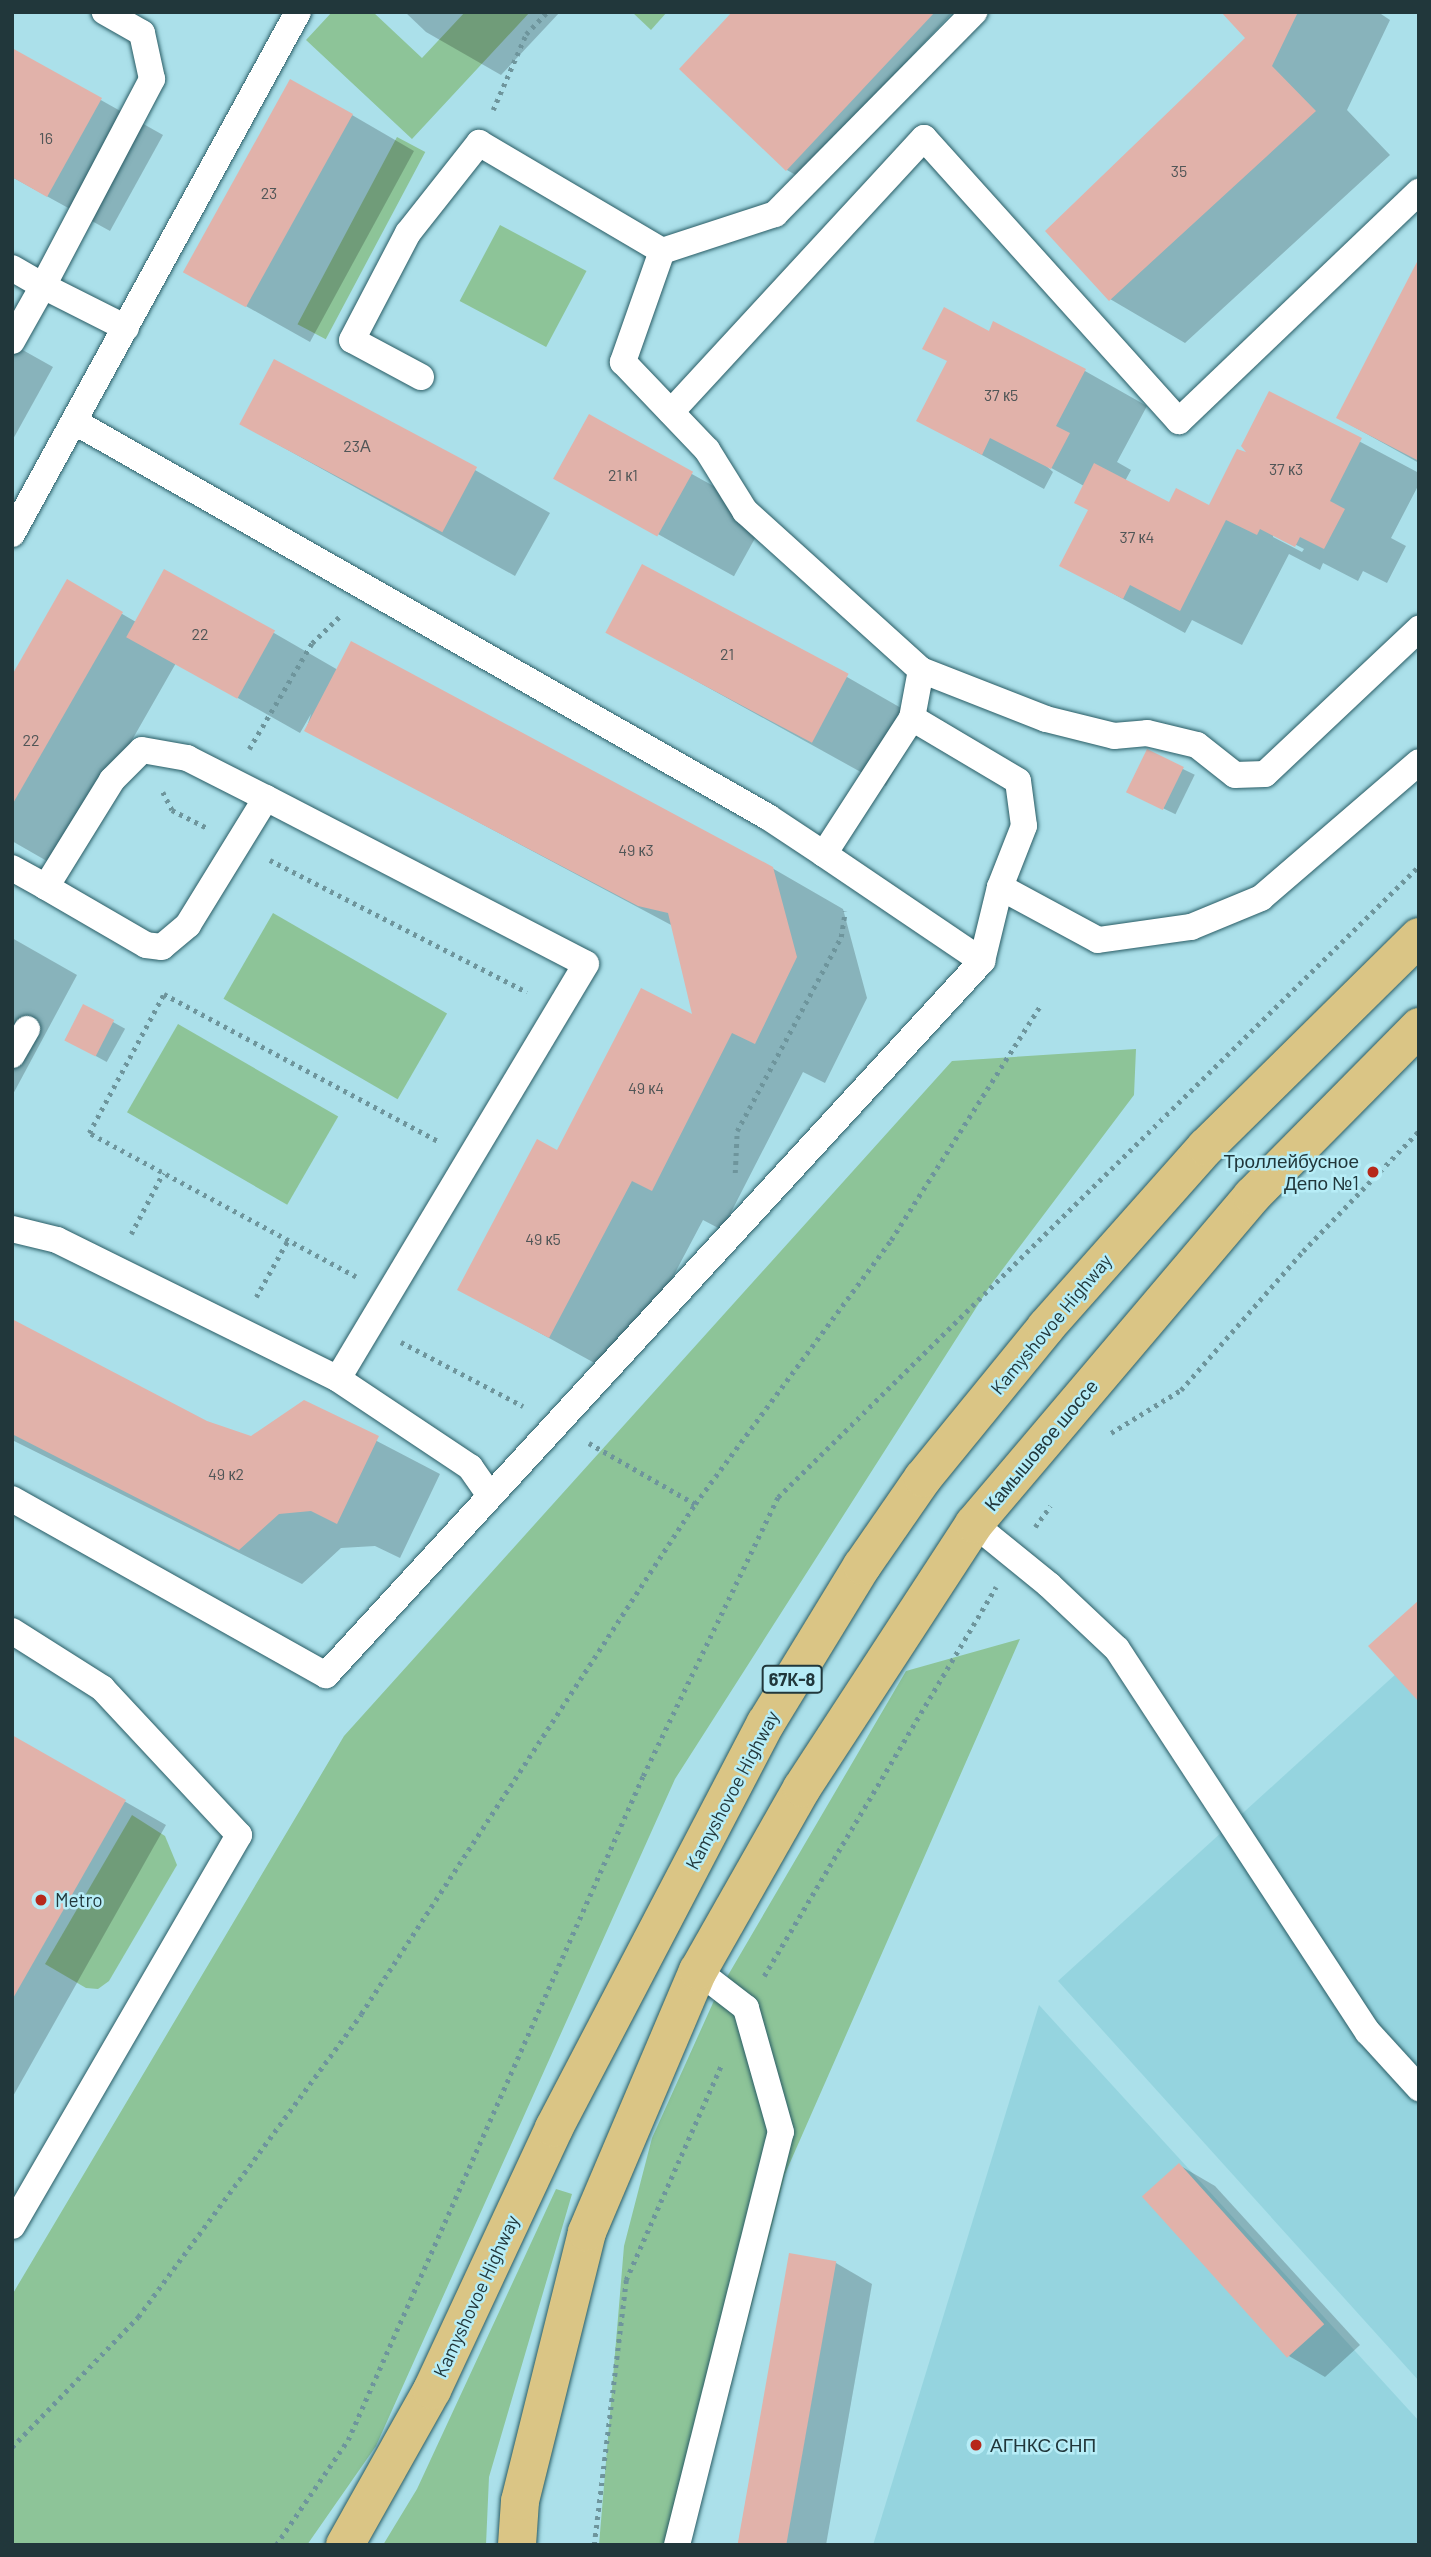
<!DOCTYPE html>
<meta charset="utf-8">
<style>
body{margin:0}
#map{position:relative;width:1431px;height:2557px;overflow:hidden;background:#abe0ea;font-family:Barlow,sans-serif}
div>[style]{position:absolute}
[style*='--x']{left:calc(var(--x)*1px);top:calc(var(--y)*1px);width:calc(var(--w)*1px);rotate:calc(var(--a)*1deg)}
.built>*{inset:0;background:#95d4df}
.green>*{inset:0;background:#8dc498;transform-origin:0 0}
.shadow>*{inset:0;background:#0003;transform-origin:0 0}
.building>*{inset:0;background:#e1b2aa;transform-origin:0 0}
.path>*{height:4.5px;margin-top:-2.25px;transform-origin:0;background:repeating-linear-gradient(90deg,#6e959c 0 3.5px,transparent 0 8.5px)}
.roads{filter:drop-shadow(0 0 2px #295c65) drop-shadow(0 0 2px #295c65)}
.service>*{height:26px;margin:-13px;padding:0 13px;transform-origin:13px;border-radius:13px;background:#fff}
.primary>*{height:38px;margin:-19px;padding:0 19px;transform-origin:19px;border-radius:19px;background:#dac585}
.dots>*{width:19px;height:19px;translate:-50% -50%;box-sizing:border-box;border:4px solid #b7edf7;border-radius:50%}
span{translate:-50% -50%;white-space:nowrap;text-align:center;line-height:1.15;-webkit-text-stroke:5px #b7edf7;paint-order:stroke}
.number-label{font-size:16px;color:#515657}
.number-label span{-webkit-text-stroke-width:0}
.shield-label span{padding:2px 5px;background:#b7edf7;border:2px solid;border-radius:5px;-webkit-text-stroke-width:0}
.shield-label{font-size:18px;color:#21373b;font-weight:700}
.poi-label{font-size:19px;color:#21373b}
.right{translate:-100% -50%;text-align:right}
.left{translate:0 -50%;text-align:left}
.street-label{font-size:19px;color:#21373b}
.frame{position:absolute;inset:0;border:14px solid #21373b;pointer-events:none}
</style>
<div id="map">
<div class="built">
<i style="clip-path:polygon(1419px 1653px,1419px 2381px,1058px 1981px)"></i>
<i style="clip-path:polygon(1039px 2005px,1419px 2421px,1419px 2545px,873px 2545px)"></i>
</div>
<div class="green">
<i style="clip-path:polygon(332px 12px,373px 12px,422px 58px,465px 12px,530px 12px,412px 139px,306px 40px)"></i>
<i style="clip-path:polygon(632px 12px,667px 12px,651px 30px)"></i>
<i style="left:397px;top:137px;width:32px;height:212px;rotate:28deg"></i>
<i style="left:500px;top:225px;width:98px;height:86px;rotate:28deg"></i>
<i style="left:273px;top:913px;width:201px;height:99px;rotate:30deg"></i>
<i style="left:178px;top:1024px;width:185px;height:102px;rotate:30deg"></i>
<i style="clip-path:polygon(1136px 1049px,1134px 1095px,990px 1286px,675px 1779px,376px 2446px,307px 2545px,12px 2545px,12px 2295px,344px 1736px,952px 1061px)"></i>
<i style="clip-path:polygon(1020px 1639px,785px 2174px,690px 2545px,599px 2545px,624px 2246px,652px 2138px,717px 1994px,906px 1671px)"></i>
<i style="clip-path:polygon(132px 1815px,165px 1836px,177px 1865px,109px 1981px,98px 1989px,86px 1988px,45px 1964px)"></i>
<i style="clip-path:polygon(556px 2189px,572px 2194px,489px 2477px,486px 2545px,383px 2545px,417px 2489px)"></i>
</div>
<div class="shadow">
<i style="clip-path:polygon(405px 12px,560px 12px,501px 75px,426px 32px)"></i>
<i style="clip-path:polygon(735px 12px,953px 12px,799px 177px,787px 170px)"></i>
<i style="clip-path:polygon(1224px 12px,1378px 12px,1390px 20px,1347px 110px,1390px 155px,1185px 343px,1110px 299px,1248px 38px)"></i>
<i style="clip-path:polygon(12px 50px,163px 135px,110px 231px,12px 177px)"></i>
<i style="clip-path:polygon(352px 115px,414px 151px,310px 342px,187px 273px)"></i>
<i style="clip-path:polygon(1419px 303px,1419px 463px,1338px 418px)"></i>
<i style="clip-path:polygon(evenodd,989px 333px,1085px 371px,1147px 406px,1117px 462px,1131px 470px,1125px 481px,1170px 504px,1209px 507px,1252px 456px,1270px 394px,1419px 473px,1419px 484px,1391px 538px,1406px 546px,1387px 583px,1363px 571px,1358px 581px,1323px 563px,1320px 570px,1289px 554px,1242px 645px,1192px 620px,1185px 633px,1061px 565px,1090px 510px,1084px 486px,1044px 464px,1053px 472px,1044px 489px,918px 420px,989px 333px,1273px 533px,1304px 549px,1302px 552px,1273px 537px,1273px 533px)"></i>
<i style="clip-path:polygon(12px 344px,53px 367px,12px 441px)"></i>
<i style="left:589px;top:417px;width:204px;height:69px;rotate:29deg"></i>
<i style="clip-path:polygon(241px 424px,475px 470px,550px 513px,515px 576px)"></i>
<i style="clip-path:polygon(67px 582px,136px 622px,274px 633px,338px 670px,772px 868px,843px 909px,867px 998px,825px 1083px,803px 1072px,722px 1230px,703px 1220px,620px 1377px,460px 1289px,558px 1152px,694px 1017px,673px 926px,306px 730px,311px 714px,300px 733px,176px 663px,59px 868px,12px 841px,12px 678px)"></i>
<i style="clip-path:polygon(608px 632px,847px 677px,922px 720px,886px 786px)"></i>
<i style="left:1148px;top:752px;width:52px;height:44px;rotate:26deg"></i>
<i style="clip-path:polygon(12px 938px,77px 975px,12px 1096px)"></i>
<i style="left:84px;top:1006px;width:47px;height:38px;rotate:29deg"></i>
<i style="clip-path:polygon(12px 1321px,206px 1422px,251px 1438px,304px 1403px,440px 1474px,400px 1558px,375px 1546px,341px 1548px,302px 1584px,12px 1440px)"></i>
<i style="clip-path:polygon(12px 1737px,166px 1825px,12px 2098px)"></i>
<i style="clip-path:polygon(1179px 2165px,1215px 2186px,1360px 2345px,1325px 2377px,1289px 2356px,1144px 2197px)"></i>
<i style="clip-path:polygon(790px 2255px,836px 2263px,872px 2284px,826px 2545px,739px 2545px)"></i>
</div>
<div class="building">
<i style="clip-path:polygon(732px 12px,935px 12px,786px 171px,679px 69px)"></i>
<i style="clip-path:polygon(1221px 12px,1298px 12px,1272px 66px,1316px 111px,1109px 301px,1045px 231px,1245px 38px)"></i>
<i style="clip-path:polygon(12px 48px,102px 98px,47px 197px,12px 177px)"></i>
<i style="left:290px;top:79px;width:72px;height:221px;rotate:29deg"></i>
<i style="clip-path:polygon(1419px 258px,1419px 461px,1336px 418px)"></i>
<i style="clip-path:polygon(944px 307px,989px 331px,993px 321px,1086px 369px,1056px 426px,1070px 433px,1051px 469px,990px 438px,982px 455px,916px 421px,947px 361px,922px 349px)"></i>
<i style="left:274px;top:359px;width:230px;height:74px;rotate:28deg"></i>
<i style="clip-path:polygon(1269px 391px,1362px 438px,1330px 501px,1345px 509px,1324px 549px,1300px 537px,1295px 547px,1260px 529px,1257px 535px,1226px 520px,1180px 611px,1130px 585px,1123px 599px,1059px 566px,1088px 510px,1074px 503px,1094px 463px,1169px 502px,1176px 488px,1209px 505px,1237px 449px,1246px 452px,1241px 446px)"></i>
<i style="left:589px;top:414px;width:119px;height:74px;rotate:29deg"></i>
<i style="left:642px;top:564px;width:234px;height:78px;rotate:28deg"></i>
<i style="left:164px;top:569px;width:127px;height:78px;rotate:29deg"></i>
<i style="clip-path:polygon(67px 579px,123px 612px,12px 805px,12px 675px)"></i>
<i style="clip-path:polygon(351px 641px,773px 867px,797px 957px,755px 1044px,732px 1033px,652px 1191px,632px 1181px,549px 1338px,457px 1290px,537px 1139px,557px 1150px,641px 988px,692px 1014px,668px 913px,638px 906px,304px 731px)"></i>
<i style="left:1147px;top:749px;width:41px;height:48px;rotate:26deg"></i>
<i style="left:83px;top:1004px;width:35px;height:41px;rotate:27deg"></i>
<i style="clip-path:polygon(12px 1319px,207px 1421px,251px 1436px,304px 1400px,379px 1436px,337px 1524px,311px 1511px,279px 1514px,239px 1550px,12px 1434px)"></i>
<i style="clip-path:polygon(1419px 1600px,1419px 1702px,1368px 1646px)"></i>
<i style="clip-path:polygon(12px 1735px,126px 1800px,12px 2000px)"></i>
<i style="left:1179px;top:2163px;width:217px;height:50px;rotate:48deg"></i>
<i style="left:789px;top:2253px;width:48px;height:297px;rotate:10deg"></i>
</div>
<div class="path">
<i style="--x:493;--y:110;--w:83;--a:-66.5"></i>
<i style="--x:526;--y:34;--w:30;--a:-46"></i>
<i style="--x:249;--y:749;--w:123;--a:-59.3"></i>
<i style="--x:312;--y:643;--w:39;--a:-44"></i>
<i style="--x:163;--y:792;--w:20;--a:63"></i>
<i style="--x:172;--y:810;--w:38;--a:27"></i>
<i style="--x:270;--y:860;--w:289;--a:27.2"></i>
<i style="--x:735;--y:1173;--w:42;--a:-87.3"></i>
<i style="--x:737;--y:1131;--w:220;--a:-61.8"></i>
<i style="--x:841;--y:937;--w:26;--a:-81"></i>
<i style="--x:131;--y:1234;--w:69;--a:-62.3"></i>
<i style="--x:356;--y:1277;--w:303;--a:-151.7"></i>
<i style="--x:89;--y:1133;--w:158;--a:-61.7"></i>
<i style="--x:164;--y:994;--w:311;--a:28.2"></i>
<i style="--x:256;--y:1297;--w:65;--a:-60.7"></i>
<i style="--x:401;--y:1342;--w:138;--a:27.7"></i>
<i style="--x:1111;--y:1433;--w:82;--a:-31.6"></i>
<i style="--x:1181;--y:1390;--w:185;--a:-48.7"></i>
<i style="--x:1303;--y:1251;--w:167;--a:-46"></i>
<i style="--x:589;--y:1443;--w:122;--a:29.9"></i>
<i style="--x:695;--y:1504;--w:329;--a:-53.4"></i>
<i style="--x:891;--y:1240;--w:277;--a:-57.5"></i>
<i style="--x:1035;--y:1527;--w:26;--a:-54"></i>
<i style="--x:764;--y:1976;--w:453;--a:-59.2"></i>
<i style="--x:12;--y:2447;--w:181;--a:-45.9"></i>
<i style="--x:138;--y:2317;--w:376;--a:-53.6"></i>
<i style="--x:361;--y:2014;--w:610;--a:-56.78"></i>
<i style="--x:276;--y:2545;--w:127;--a:-55.6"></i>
<i style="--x:348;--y:2440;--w:727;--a:-66.05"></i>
<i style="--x:643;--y:1776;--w:310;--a:-64.2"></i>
<i style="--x:778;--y:1497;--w:899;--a:-44.55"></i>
<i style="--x:594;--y:2545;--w:267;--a:-83.1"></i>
<i style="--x:626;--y:2280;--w:237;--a:-66.1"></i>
</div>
<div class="roads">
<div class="service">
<i style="--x:662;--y:251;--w:119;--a:-18.1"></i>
<i style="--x:775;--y:214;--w:284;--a:-45.4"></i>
<i style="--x:12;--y:268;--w:36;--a:30"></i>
<i style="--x:43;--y:286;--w:234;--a:-62.2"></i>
<i style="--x:152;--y:79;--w:47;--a:-102.3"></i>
<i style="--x:142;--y:33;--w:43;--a:-150.4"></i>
<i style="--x:12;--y:341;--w:63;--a:-60.6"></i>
<i style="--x:43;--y:286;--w:93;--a:26.8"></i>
<i style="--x:421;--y:377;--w:78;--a:-151.8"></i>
<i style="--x:352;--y:340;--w:121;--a:-62.4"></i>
<i style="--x:408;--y:233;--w:115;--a:-51.7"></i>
<i style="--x:479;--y:143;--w:212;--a:30.5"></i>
<i style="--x:662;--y:251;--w:118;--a:109.4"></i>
<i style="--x:623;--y:362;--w:122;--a:46.3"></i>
<i style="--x:707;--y:450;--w:72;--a:58.1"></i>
<i style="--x:745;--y:511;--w:237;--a:42.1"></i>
<i style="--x:921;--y:670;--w:49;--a:100.6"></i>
<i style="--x:671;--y:412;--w:373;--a:-47.3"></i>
<i style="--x:924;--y:138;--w:381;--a:48"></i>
<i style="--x:1179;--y:421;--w:332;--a:-43.7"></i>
<i style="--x:75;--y:422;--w:798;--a:29.68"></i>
<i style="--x:768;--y:817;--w:67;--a:33.5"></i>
<i style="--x:824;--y:854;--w:162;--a:-57.1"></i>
<i style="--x:912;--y:718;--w:123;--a:30.7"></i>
<i style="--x:1018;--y:781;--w:45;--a:82.4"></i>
<i style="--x:1024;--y:826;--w:66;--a:111.5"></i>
<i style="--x:1000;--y:887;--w:76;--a:103.7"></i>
<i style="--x:12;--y:534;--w:595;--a:-61.28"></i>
<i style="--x:921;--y:670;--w:134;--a:21.4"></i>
<i style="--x:1046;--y:719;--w:70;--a:14"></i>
<i style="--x:1114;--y:736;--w:33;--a:-5"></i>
<i style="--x:1147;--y:733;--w:51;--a:13.5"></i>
<i style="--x:1197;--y:745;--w:48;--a:38.3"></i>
<i style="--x:1235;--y:775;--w:30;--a:-2"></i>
<i style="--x:1265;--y:774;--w:212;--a:-43.3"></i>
<i style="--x:266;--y:798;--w:360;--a:27.4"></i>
<i style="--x:586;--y:964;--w:483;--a:120.9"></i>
<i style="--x:12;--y:868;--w:39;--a:29"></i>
<i style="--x:46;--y:887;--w:126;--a:-58.3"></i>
<i style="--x:112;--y:780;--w:42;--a:-45"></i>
<i style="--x:142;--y:750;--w:46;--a:10.1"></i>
<i style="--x:187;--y:758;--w:89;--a:26.9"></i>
<i style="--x:266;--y:798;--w:149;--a:121.6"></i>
<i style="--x:188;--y:925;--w:34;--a:140"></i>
<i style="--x:162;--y:947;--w:16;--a:-173"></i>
<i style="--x:146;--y:945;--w:116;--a:-149.9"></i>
<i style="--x:1000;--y:887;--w:111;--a:28.4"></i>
<i style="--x:1098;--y:940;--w:94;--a:-8"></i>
<i style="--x:1191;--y:927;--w:76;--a:-22.5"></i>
<i style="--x:1261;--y:898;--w:208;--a:-40.7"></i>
<i style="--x:12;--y:1055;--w:30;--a:-60"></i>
<i style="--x:12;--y:1229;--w:46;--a:13.7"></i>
<i style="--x:57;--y:1240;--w:313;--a:26.3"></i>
<i style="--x:338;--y:1379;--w:159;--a:33.7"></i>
<i style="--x:470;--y:1467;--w:35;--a:55"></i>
<i style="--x:12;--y:1499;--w:360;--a:29.3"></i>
<i style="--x:326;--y:1675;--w:970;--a:-47.42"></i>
<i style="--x:982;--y:961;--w:191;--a:-145.9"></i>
<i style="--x:974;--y:1524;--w:97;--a:39.1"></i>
<i style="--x:1049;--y:1585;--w:93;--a:43.3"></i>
<i style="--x:1117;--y:1649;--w:458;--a:56.8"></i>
<i style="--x:1368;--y:2032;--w:76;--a:47.7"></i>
<i style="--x:12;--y:1631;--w:107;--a:32.3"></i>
<i style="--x:102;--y:1688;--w:201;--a:47"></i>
<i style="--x:239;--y:1835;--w:452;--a:120.1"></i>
<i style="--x:677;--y:2545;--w:426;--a:-75.9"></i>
<i style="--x:781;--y:2132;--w:129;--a:-105.8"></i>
<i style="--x:746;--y:2008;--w:61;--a:-142.4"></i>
</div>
<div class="primary">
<i style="--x:345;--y:2545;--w:178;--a:-60.7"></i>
<i style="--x:432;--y:2390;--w:289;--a:-65"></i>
<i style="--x:554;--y:2128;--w:457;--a:-62.4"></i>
<i style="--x:766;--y:1723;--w:184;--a:-58.6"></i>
<i style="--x:862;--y:1566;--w:107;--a:-55.3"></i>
<i style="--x:923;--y:1478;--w:195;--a:-50.8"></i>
<i style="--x:1046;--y:1327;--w:241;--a:-48.4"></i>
<i style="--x:1206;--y:1147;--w:299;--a:-44.6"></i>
<i style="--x:517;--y:2545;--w:44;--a:-86.1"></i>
<i style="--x:520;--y:2501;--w:277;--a:-76"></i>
<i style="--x:587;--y:2232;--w:284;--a:-67"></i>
<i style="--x:698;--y:1971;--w:210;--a:-60.4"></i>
<i style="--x:802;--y:1788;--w:315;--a:-56.9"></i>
<i style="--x:974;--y:1524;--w:430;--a:-49.7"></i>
<i style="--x:1252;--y:1196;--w:238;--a:-45.3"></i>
</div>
</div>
<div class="dots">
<i style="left:1373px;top:1172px;background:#b6281a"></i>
<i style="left:41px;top:1900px;background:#b6281a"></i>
<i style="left:976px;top:2445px;background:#b6281a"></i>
</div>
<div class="number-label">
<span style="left:46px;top:138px">16</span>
<span style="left:1179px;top:171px">35</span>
<span style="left:269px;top:193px">23</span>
<span style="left:1001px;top:395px">37 к5</span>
<span style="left:357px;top:446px">23А</span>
<span style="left:1286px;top:469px">37 к3</span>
<span style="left:623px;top:475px">21 к1</span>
<span style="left:1137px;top:537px">37 к4</span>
<span style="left:200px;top:634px">22</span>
<span style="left:727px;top:654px">21</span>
<span style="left:31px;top:740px">22</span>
<span style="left:636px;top:850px">49 к3</span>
<span style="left:646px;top:1088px">49 к4</span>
<span style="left:543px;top:1239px">49 к5</span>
<span style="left:226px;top:1474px">49 к2</span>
</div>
<div class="shield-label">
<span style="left:792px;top:1679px">67К-8</span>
</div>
<div class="poi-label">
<span class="right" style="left:1359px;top:1172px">Троллейбусное<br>Депо №1</span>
<span class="left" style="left:55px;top:1900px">Metro</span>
<span class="left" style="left:990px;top:2445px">АГНКС СНП</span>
</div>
<div class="street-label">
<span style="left:1051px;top:1324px;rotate:-50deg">Kamyshovoe Highway</span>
<span style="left:1041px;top:1445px;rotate:-50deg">Камышовое шоссе</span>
<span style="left:732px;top:1790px;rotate:-62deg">Kamyshovoe Highway</span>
<span style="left:476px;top:2296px;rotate:-65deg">Kamyshovoe Highway</span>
</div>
<div class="frame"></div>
</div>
